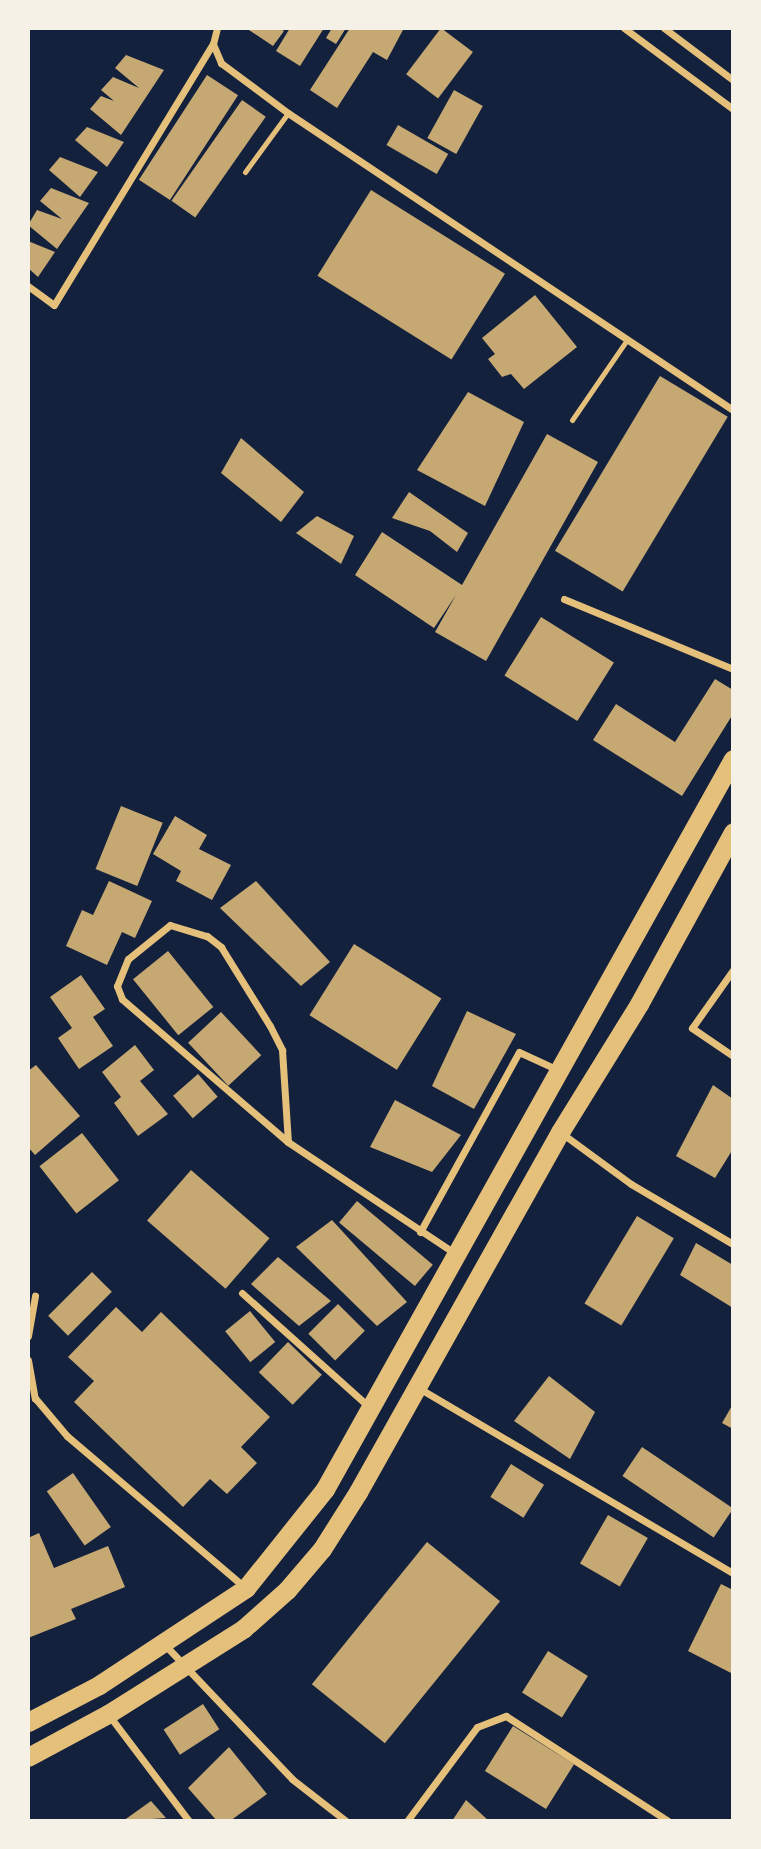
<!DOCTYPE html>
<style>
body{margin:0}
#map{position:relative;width:761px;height:1849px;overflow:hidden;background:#14213d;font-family:"Source Sans 3",sans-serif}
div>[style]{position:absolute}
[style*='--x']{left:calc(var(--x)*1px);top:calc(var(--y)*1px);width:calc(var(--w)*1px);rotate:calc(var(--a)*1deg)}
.building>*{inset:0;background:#c6a872;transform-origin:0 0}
.service>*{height:5px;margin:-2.5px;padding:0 2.5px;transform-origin:2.5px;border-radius:2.5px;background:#e5c07b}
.minor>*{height:7px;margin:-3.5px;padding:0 3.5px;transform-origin:3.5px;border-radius:3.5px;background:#e5c07b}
.trunk>*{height:19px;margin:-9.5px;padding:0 9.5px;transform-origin:9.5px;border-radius:9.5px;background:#e5c07b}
span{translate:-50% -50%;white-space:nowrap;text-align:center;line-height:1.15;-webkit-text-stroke:7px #f6f1e7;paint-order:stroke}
.frame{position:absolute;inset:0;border:30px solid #f6f1e7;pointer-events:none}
</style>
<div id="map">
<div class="building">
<i style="clip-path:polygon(246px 28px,279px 28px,284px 31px,273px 46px)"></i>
<i style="clip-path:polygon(290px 28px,324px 28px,300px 66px,276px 51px)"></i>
<i style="clip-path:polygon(332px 28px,346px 28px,336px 44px,326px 38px)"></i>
<i style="clip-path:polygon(350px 28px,404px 28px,387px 60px,373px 52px,337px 108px,310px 90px)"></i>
<i style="left:441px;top:28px;width:40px;height:58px;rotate:37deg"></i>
<i style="clip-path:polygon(126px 55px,164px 70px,121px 135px,90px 109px,101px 96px,114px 101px,101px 90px,113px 77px,139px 88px,115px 68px)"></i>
<i style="left:207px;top:75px;width:37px;height:125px;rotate:33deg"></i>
<i style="left:454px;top:90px;width:33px;height:55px;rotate:29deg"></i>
<i style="left:242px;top:100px;width:29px;height:123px;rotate:35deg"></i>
<i style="left:398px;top:125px;width:58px;height:23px;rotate:30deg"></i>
<i style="clip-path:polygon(87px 127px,124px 142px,107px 167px,75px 140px)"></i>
<i style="clip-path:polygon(60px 157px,98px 172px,80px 197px,49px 170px)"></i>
<i style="clip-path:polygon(51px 188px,89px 203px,57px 249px,28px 225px,37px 210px,62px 219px,40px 201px)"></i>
<i style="left:371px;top:190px;width:158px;height:101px;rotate:32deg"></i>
<i style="clip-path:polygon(28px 241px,55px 252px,38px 277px,28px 268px)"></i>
<i style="clip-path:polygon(535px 295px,577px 347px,524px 389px,511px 374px,502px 377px,488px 359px,495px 354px,482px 338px)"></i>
<i style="left:660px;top:376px;width:79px;height:204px;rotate:31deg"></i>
<i style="clip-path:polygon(468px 392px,524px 422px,485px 506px,417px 470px)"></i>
<i style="clip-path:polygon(547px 434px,598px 462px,486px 661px,435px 632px,456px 595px,434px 628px,355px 575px,382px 532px,462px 585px)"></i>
<i style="clip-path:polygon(241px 438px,304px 492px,281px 522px,221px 473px)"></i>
<i style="clip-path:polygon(409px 492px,468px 533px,457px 552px,430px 531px,392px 518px)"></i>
<i style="clip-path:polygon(317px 516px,354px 536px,341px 564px,296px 533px)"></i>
<i style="left:541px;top:617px;width:86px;height:69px;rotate:32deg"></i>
<i style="clip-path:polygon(715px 679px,733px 690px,733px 714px,682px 796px,593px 740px,616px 704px,675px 742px)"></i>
<i style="left:121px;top:806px;width:45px;height:68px;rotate:22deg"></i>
<i style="clip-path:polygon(175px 816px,207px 835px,199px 849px,231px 865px,212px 900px,176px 881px,181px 871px,153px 854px)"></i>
<i style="clip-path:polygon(109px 881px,152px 901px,135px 938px,122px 932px,107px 965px,66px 946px,82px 910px,93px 915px)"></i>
<i style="clip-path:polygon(256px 881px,330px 962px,301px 986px,220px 908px)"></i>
<i style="left:354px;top:944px;width:103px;height:84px;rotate:32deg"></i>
<i style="left:168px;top:951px;width:72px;height:45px;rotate:51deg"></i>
<i style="clip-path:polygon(81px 975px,105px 1009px,93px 1017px,113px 1046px,79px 1069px,58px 1038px,72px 1028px,50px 997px)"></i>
<i style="clip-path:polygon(467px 1011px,516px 1034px,474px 1109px,432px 1086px)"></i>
<i style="left:221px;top:1012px;width:59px;height:45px;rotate:47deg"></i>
<i style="clip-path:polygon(135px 1045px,154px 1070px,140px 1081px,168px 1114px,138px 1136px,114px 1103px,121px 1097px,102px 1072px)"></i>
<i style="clip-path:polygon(36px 1065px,80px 1116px,35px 1155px,28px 1147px,28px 1071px)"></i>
<i style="left:198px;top:1074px;width:30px;height:33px;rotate:49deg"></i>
<i style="clip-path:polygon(713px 1085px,733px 1099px,733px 1149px,715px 1178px,676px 1156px)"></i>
<i style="clip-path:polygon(395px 1100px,461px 1135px,432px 1172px,370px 1147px)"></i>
<i style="left:82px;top:1133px;width:60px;height:54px;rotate:52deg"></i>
<i style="left:191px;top:1170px;width:104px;height:67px;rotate:41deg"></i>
<i style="left:357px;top:1201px;width:99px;height:28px;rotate:40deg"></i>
<i style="left:637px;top:1216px;width:43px;height:102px;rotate:31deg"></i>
<i style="clip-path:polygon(332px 1220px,407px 1302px,377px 1326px,296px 1247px)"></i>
<i style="clip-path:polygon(696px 1243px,733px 1265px,733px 1308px,680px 1275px)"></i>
<i style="clip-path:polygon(278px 1257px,331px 1301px,299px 1326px,251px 1284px)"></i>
<i style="left:92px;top:1272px;width:28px;height:62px;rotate:45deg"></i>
<i style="left:338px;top:1304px;width:38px;height:42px;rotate:45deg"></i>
<i style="clip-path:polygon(116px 1307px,142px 1332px,161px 1312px,270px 1417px,241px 1447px,257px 1463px,227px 1494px,210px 1479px,183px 1507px,74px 1402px,94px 1381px,68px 1357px)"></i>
<i style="left:250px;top:1311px;width:40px;height:32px;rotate:51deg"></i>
<i style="left:288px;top:1342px;width:47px;height:42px;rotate:44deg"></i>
<i style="clip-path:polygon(549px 1376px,595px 1412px,570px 1459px,514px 1421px)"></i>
<i style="clip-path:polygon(733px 1404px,733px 1429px,722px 1423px)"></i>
<i style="left:642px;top:1447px;width:110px;height:35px;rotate:34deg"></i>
<i style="left:511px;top:1464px;width:39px;height:39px;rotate:32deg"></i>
<i style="left:73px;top:1473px;width:66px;height:32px;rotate:55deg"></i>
<i style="left:608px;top:1515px;width:46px;height:56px;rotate:30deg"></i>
<i style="clip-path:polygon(39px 1533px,54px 1568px,108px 1546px,125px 1587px,71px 1609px,76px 1619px,28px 1638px,28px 1538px)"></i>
<i style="left:427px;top:1542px;width:94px;height:183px;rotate:39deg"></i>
<i style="clip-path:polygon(721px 1584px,733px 1590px,733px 1674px,688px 1651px)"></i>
<i style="left:548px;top:1651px;width:47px;height:49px;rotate:32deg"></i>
<i style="left:203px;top:1704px;width:30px;height:47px;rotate:57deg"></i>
<i style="left:513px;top:1726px;width:72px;height:53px;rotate:32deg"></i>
<i style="clip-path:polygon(229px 1747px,267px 1794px,230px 1821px,217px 1821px,188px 1788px)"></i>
<i style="clip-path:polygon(466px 1800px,489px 1821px,452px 1821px)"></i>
<i style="clip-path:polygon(151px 1801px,166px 1818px,123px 1821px)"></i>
</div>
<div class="service">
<i style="--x:245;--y:172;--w:73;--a:-53.9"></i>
<i style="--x:572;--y:420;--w:96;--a:-55.6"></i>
</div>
<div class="minor">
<i style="--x:217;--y:28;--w:16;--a:104"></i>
<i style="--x:213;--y:44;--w:21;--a:67"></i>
<i style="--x:221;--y:63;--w:84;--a:36.7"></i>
<i style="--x:288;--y:113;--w:535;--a:33.72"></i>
<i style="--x:624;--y:28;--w:136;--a:36.6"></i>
<i style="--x:664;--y:28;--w:86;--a:37"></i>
<i style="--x:28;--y:286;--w:32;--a:36"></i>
<i style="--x:54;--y:305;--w:306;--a:-58.7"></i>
<i style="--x:564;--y:599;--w:183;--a:22.5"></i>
<i style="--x:170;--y:925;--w:39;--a:17"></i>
<i style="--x:207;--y:936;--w:18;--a:38"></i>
<i style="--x:221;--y:947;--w:93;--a:58.2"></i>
<i style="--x:270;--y:1026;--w:27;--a:63"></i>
<i style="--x:282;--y:1050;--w:92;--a:86.3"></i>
<i style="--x:288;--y:1142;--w:219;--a:-139.3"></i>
<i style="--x:122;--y:999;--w:14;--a:-111"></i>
<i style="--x:117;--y:986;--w:29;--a:-68"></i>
<i style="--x:128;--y:959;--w:54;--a:-39"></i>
<i style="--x:733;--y:970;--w:71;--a:125.3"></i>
<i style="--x:692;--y:1028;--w:50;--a:34.3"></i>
<i style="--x:560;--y:1132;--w:88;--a:36.2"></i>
<i style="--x:631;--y:1184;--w:118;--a:30.5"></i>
<i style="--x:288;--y:1142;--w:198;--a:33.7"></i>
<i style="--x:420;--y:1232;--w:205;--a:-61.2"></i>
<i style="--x:519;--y:1052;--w:41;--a:24.7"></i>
<i style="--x:242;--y:1293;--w:171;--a:41.9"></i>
<i style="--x:28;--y:1336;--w:41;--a:-80.1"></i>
<i style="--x:28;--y:1360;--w:39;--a:80"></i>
<i style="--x:35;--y:1398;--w:50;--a:49.9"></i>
<i style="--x:67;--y:1436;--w:231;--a:40.4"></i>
<i style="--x:417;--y:1387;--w:367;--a:30.5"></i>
<i style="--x:165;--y:1645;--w:185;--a:46.5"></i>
<i style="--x:292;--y:1779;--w:68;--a:37.9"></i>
<i style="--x:108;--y:1714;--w:134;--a:52.9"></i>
<i style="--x:407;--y:1821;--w:117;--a:-53.3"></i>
<i style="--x:477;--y:1727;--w:31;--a:-21"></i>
<i style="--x:506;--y:1716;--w:193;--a:32.9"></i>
</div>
<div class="trunk">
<i style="--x:28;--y:1722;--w:80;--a:-27.5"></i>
<i style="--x:99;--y:1685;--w:176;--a:-33.4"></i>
<i style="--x:246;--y:1588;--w:127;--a:-51.4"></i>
<i style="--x:325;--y:1489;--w:836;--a:-60.8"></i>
<i style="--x:28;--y:1757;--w:91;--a:-28.3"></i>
<i style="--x:108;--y:1714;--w:160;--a:-32.2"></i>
<i style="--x:243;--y:1629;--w:59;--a:-41.6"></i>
<i style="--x:287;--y:1590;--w:54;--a:-49.5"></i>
<i style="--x:322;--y:1549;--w:67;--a:-57.7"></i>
<i style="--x:358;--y:1492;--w:413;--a:-60.7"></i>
<i style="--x:560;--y:1132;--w:150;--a:-58.3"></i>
<i style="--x:639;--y:1004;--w:196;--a:-61.3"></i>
</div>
<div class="frame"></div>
</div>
